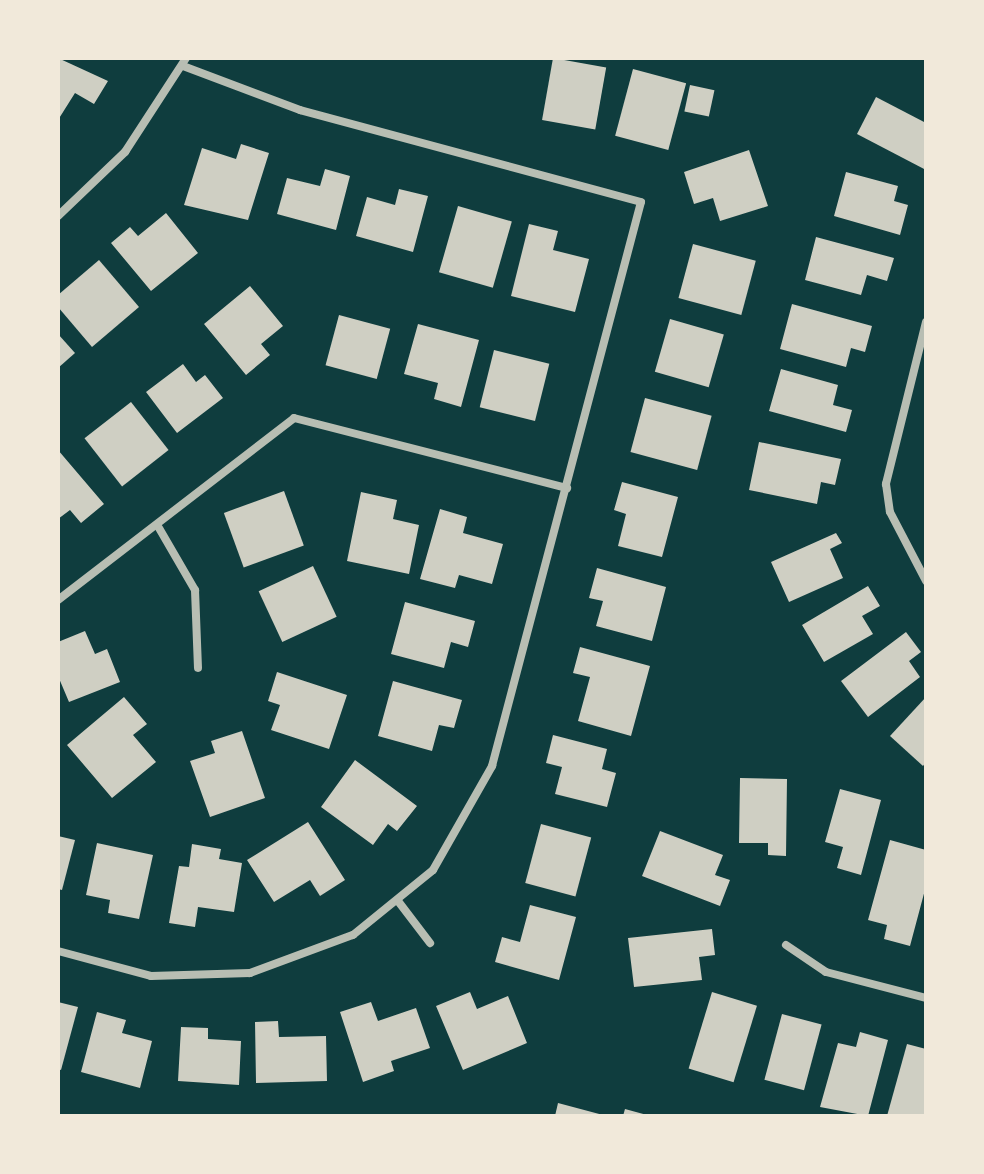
<!DOCTYPE html>
<style>
body{margin:0}
#map{position:relative;width:984px;height:1174px;overflow:hidden;background:#0f3d3e;font-family:"Source Serif 4",serif}
div>[style]{position:absolute}
[style*='--x']{left:calc(var(--x)*1px);top:calc(var(--y)*1px);width:calc(var(--w)*1px);rotate:calc(var(--a)*1deg)}
.building>*{inset:0;background:#cfcfc3;transform-origin:0 0}
.minor>*{height:8px;margin:-4px;padding:0 4px;transform-origin:4px;border-radius:4px;background:#b8beb3}
span{translate:-50% -50%;white-space:nowrap;text-align:center;line-height:1.15;-webkit-text-stroke:6px #f1e9da;paint-order:stroke}
.frame{position:absolute;inset:0;border:60px solid #f1e9da;pointer-events:none}
</style>
<div id="map">
<div class="building">
<i style="clip-path:polygon(58px 58px,108px 81px,94px 104px,75px 93px,58px 120px)"></i>
<i style="left:553px;top:58px;width:54px;height:63px;rotate:10deg"></i>
<i style="left:633px;top:69px;width:55px;height:69px;rotate:15deg"></i>
<i style="left:690px;top:85px;width:25px;height:27px;rotate:12deg"></i>
<i style="clip-path:polygon(876px 97px,926px 123px,926px 170px,857px 134px)"></i>
<i style="clip-path:polygon(241px 144px,269px 153px,248px 220px,184px 205px,202px 148px,236px 159px)"></i>
<i style="clip-path:polygon(749px 150px,768px 206px,720px 221px,713px 198px,694px 204px,684px 172px)"></i>
<i style="clip-path:polygon(325px 169px,350px 176px,336px 230px,277px 214px,287px 178px,320px 186px)"></i>
<i style="clip-path:polygon(846px 172px,898px 186px,894px 201px,908px 205px,900px 235px,834px 216px)"></i>
<i style="clip-path:polygon(399px 189px,428px 196px,413px 252px,356px 236px,367px 197px,395px 205px)"></i>
<i style="left:458px;top:206px;width:56px;height:69px;rotate:16deg"></i>
<i style="clip-path:polygon(166px 213px,198px 253px,151px 291px,111px 243px,130px 227px,138px 236px)"></i>
<i style="clip-path:polygon(529px 224px,558px 231px,553px 250px,589px 259px,575px 312px,511px 296px)"></i>
<i style="clip-path:polygon(816px 237px,894px 258px,887px 281px,867px 275px,861px 295px,805px 280px)"></i>
<i style="left:693px;top:244px;width:65px;height:56px;rotate:15deg"></i>
<i style="clip-path:polygon(99px 260px,139px 307px,92px 347px,58px 307px,58px 295px)"></i>
<i style="clip-path:polygon(250px 286px,283px 326px,261px 344px,270px 355px,246px 375px,204px 324px)"></i>
<i style="clip-path:polygon(792px 304px,872px 326px,865px 352px,851px 348px,846px 367px,780px 349px)"></i>
<i style="left:339px;top:315px;width:53px;height:52px;rotate:15deg"></i>
<i style="left:670px;top:319px;width:56px;height:55px;rotate:16deg"></i>
<i style="clip-path:polygon(418px 324px,479px 340px,461px 407px,434px 399px,438px 383px,404px 374px)"></i>
<i style="clip-path:polygon(58px 334px,75px 353px,58px 368px)"></i>
<i style="left:494px;top:350px;width:57px;height:59px;rotate:14deg"></i>
<i style="clip-path:polygon(183px 364px,196px 382px,205px 375px,223px 398px,177px 433px,146px 392px)"></i>
<i style="clip-path:polygon(781px 369px,838px 385px,833px 405px,852px 410px,846px 432px,769px 411px)"></i>
<i style="left:645px;top:398px;width:69px;height:56px;rotate:15deg"></i>
<i style="left:131px;top:402px;width:61px;height:59px;rotate:52deg"></i>
<i style="clip-path:polygon(759px 442px,841px 459px,835px 485px,821px 482px,817px 504px,749px 490px)"></i>
<i style="clip-path:polygon(58px 450px,104px 504px,81px 523px,70px 510px,58px 519px)"></i>
<i style="clip-path:polygon(622px 482px,678px 497px,662px 557px,618px 546px,626px 514px,614px 510px)"></i>
<i style="left:284px;top:491px;width:58px;height:64px;rotate:70deg"></i>
<i style="clip-path:polygon(361px 492px,397px 500px,393px 519px,419px 525px,409px 574px,347px 561px)"></i>
<i style="clip-path:polygon(440px 509px,467px 517px,463px 533px,503px 544px,492px 584px,459px 575px,455px 588px,420px 579px)"></i>
<i style="clip-path:polygon(836px 533px,842px 543px,830px 549px,843px 578px,789px 602px,771px 562px)"></i>
<i style="left:313px;top:566px;width:56px;height:60px;rotate:65deg"></i>
<i style="clip-path:polygon(597px 568px,666px 587px,652px 641px,596px 626px,603px 601px,589px 598px)"></i>
<i style="clip-path:polygon(868px 586px,880px 606px,862px 616px,873px 634px,824px 662px,802px 625px)"></i>
<i style="clip-path:polygon(405px 602px,475px 621px,468px 647px,451px 642px,444px 668px,391px 654px)"></i>
<i style="clip-path:polygon(85px 631px,95px 654px,107px 649px,120px 682px,69px 702px,58px 676px,58px 642px)"></i>
<i style="clip-path:polygon(906px 632px,921px 652px,909px 661px,920px 677px,868px 717px,841px 681px)"></i>
<i style="clip-path:polygon(580px 647px,650px 666px,631px 736px,578px 721px,590px 677px,573px 673px)"></i>
<i style="clip-path:polygon(277px 672px,347px 695px,329px 749px,271px 730px,280px 705px,268px 701px)"></i>
<i style="clip-path:polygon(393px 681px,462px 700px,454px 728px,439px 725px,432px 751px,378px 736px)"></i>
<i style="clip-path:polygon(124px 697px,147px 724px,133px 735px,156px 762px,112px 798px,67px 745px)"></i>
<i style="clip-path:polygon(926px 697px,926px 762px,923px 766px,890px 736px)"></i>
<i style="clip-path:polygon(242px 731px,265px 798px,210px 817px,190px 761px,215px 753px,211px 741px)"></i>
<i style="clip-path:polygon(553px 735px,607px 749px,602px 769px,616px 773px,607px 807px,555px 794px,562px 767px,546px 763px)"></i>
<i style="clip-path:polygon(355px 760px,417px 806px,397px 831px,388px 824px,373px 845px,321px 807px)"></i>
<i style="clip-path:polygon(740px 778px,787px 779px,786px 856px,768px 855px,768px 843px,739px 843px)"></i>
<i style="clip-path:polygon(840px 789px,881px 800px,861px 875px,837px 868px,843px 847px,825px 842px)"></i>
<i style="clip-path:polygon(308px 822px,345px 880px,320px 896px,310px 880px,274px 902px,247px 860px)"></i>
<i style="left:541px;top:824px;width:52px;height:61px;rotate:15deg"></i>
<i style="clip-path:polygon(660px 831px,723px 855px,715px 875px,730px 880px,720px 906px,642px 876px)"></i>
<i style="clip-path:polygon(58px 836px,75px 840px,62px 890px,58px 889px)"></i>
<i style="clip-path:polygon(890px 840px,926px 850px,926px 886px,910px 946px,884px 939px,887px 925px,868px 920px)"></i>
<i style="clip-path:polygon(97px 843px,153px 855px,139px 919px,108px 913px,110px 900px,86px 895px)"></i>
<i style="clip-path:polygon(192px 844px,221px 849px,219px 859px,242px 863px,234px 912px,198px 907px,195px 927px,169px 923px,179px 866px,189px 867px)"></i>
<i style="clip-path:polygon(530px 905px,576px 917px,559px 980px,495px 962px,502px 937px,520px 942px)"></i>
<i style="clip-path:polygon(712px 929px,715px 955px,699px 957px,702px 980px,634px 987px,628px 938px)"></i>
<i style="clip-path:polygon(470px 992px,477px 1009px,508px 996px,527px 1043px,463px 1070px,436px 1006px)"></i>
<i style="left:712px;top:992px;width:47px;height:80px;rotate:17deg"></i>
<i style="clip-path:polygon(58px 1002px,78px 1007px,61px 1070px,58px 1069px)"></i>
<i style="clip-path:polygon(371px 1002px,378px 1021px,416px 1008px,430px 1048px,391px 1061px,394px 1071px,363px 1082px,340px 1012px)"></i>
<i style="clip-path:polygon(97px 1012px,126px 1020px,122px 1033px,152px 1041px,140px 1088px,81px 1072px)"></i>
<i style="left:782px;top:1014px;width:41px;height:68px;rotate:15deg"></i>
<i style="clip-path:polygon(278px 1021px,279px 1037px,326px 1036px,327px 1081px,256px 1083px,255px 1022px)"></i>
<i style="clip-path:polygon(181px 1027px,208px 1028px,208px 1039px,241px 1041px,239px 1085px,178px 1081px)"></i>
<i style="clip-path:polygon(860px 1032px,888px 1040px,868px 1116px,820px 1107px,838px 1043px,856px 1047px)"></i>
<i style="clip-path:polygon(907px 1044px,926px 1049px,926px 1116px,887px 1116px)"></i>
<i style="clip-path:polygon(558px 1103px,603px 1115px,603px 1116px,555px 1116px)"></i>
<i style="clip-path:polygon(625px 1109px,647px 1115px,647px 1116px,623px 1116px)"></i>
</div>
<div class="minor">
<i style="--x:58;--y:216;--w:93;--a:-43.7"></i>
<i style="--x:125;--y:152;--w:112;--a:-57"></i>
<i style="--x:926;--y:322;--w:167;--a:103.9"></i>
<i style="--x:886;--y:484;--w:28;--a:82"></i>
<i style="--x:890;--y:512;--w:78;--a:62.4"></i>
<i style="--x:159;--y:528;--w:72;--a:59.9"></i>
<i style="--x:195;--y:590;--w:78;--a:87.8"></i>
<i style="--x:58;--y:600;--w:298;--a:-37.6"></i>
<i style="--x:294;--y:418;--w:282;--a:14.4"></i>
<i style="--x:398;--y:901;--w:53;--a:52.7"></i>
<i style="--x:786;--y:945;--w:48;--a:34"></i>
<i style="--x:826;--y:972;--w:103;--a:14.6"></i>
<i style="--x:58;--y:951;--w:96;--a:15"></i>
<i style="--x:151;--y:976;--w:99;--a:-1.7"></i>
<i style="--x:250;--y:973;--w:110;--a:-20.3"></i>
<i style="--x:353;--y:935;--w:103;--a:-39.1"></i>
<i style="--x:433;--y:870;--w:120;--a:-60.4"></i>
<i style="--x:492;--y:766;--w:583;--a:-75.2"></i>
<i style="--x:641;--y:202;--w:353;--a:-164.9"></i>
<i style="--x:300;--y:110;--w:125;--a:-159.4"></i>
</div>
<div class="frame"></div>
</div>
